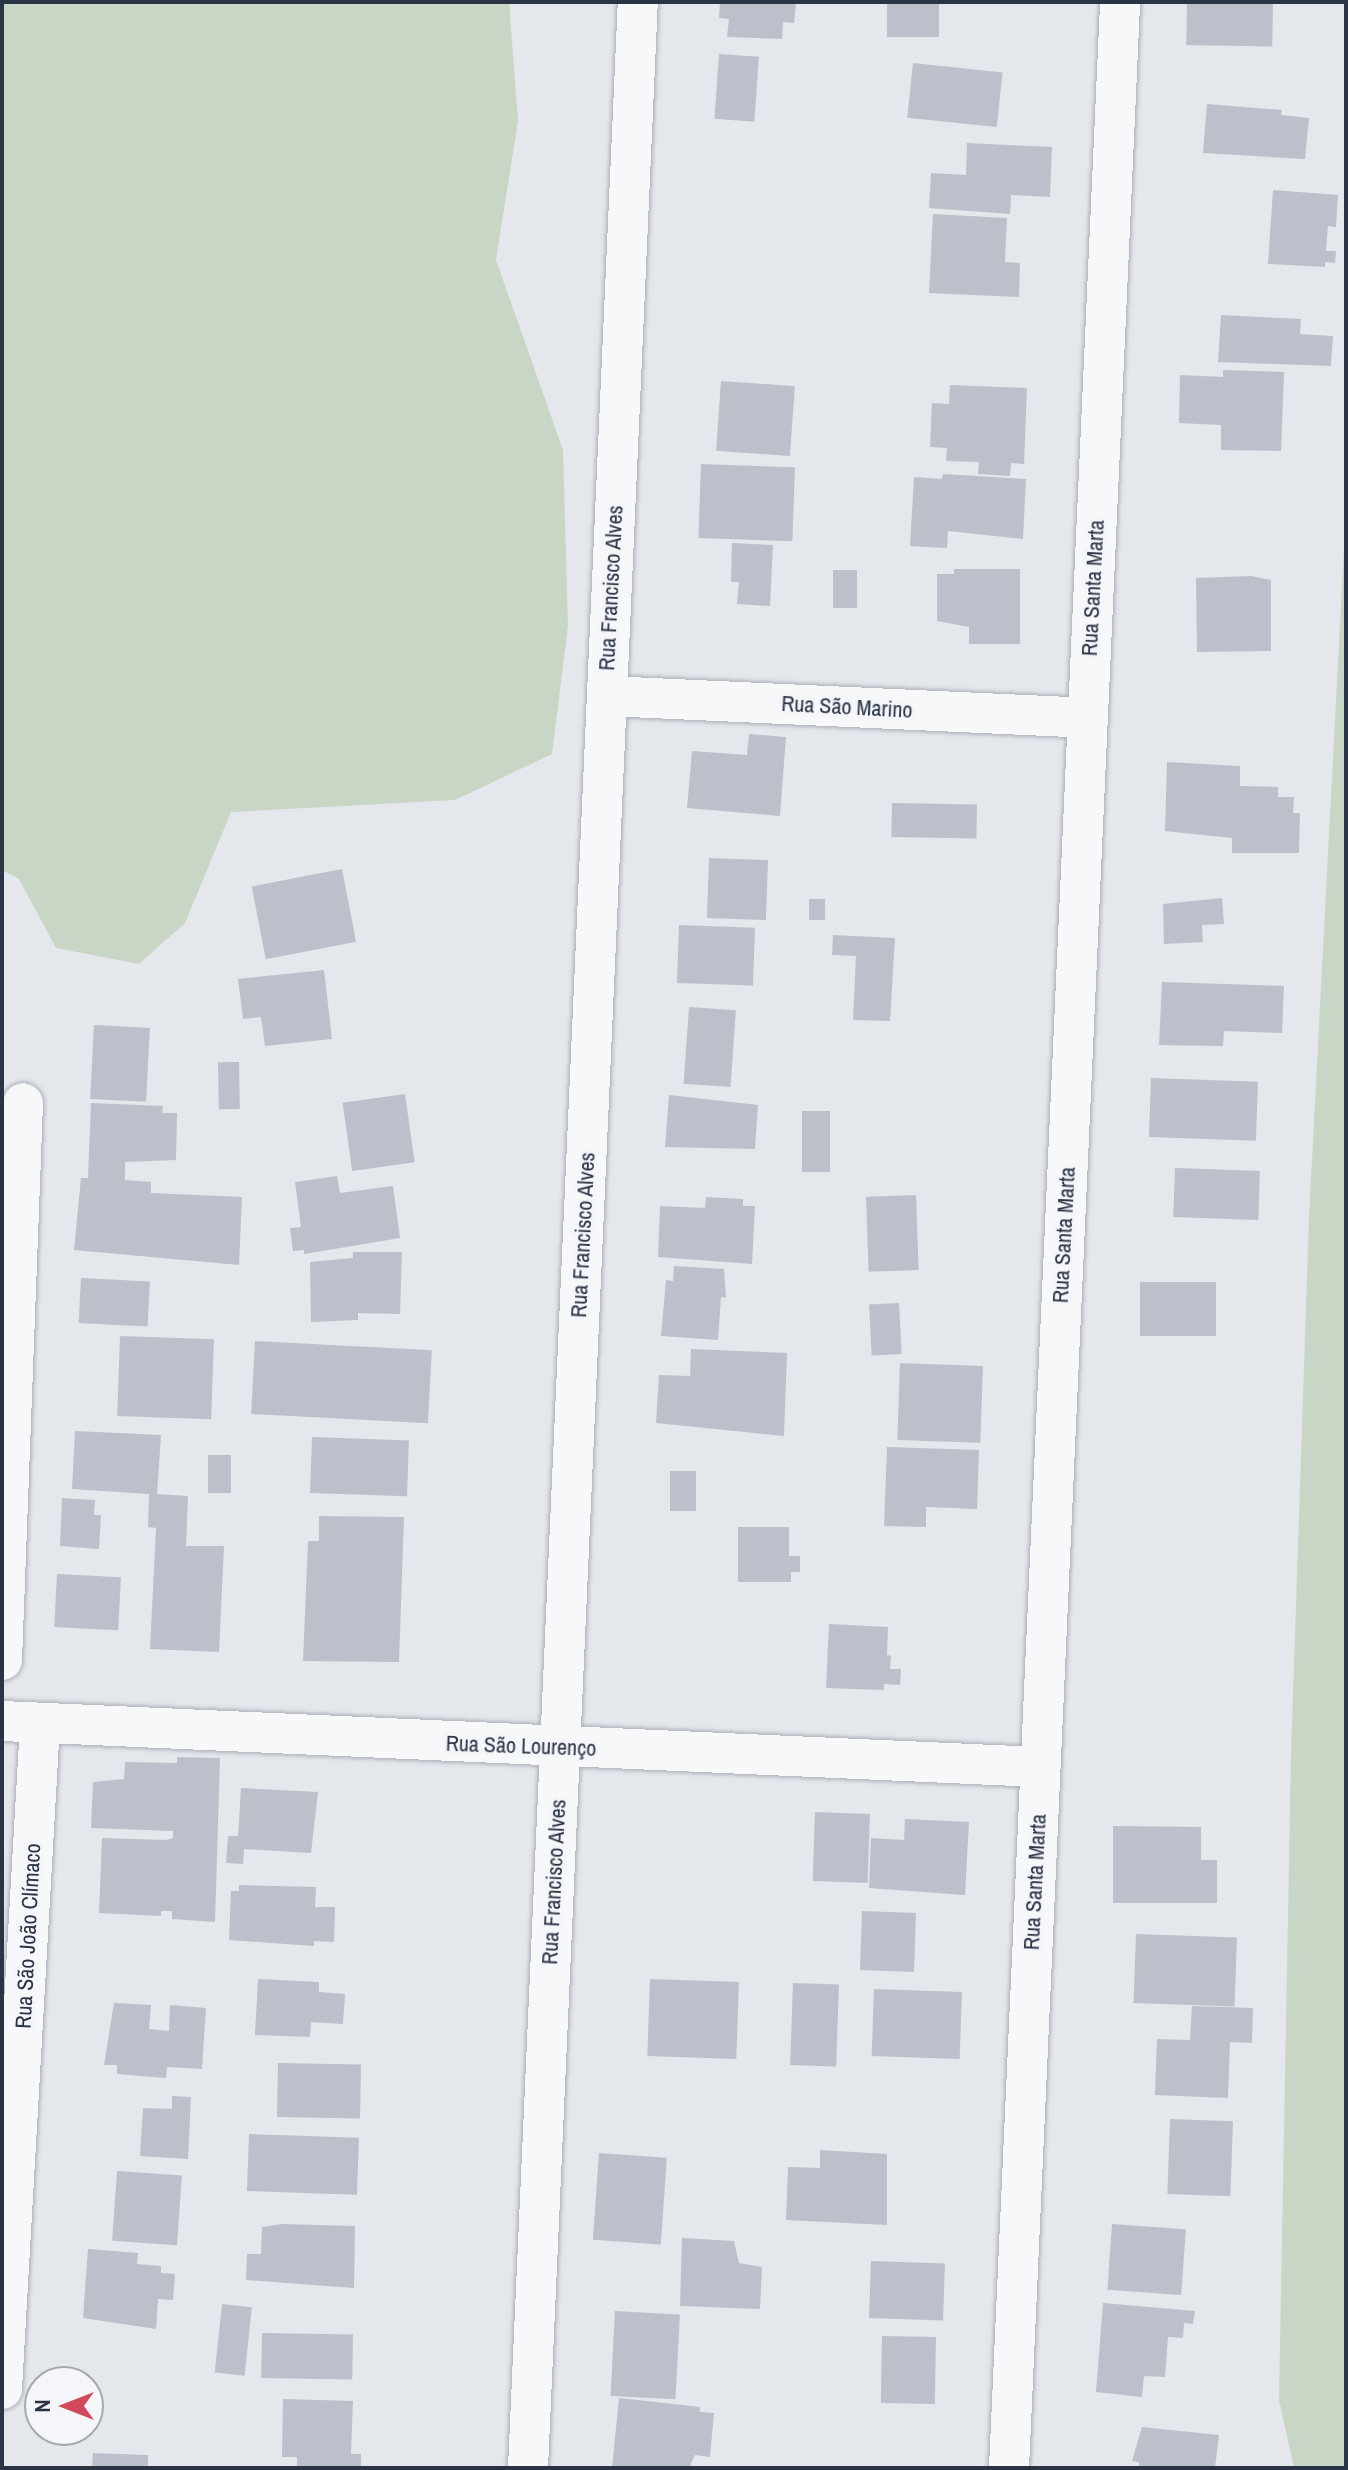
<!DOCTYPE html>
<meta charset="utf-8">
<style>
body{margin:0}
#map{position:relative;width:1348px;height:2470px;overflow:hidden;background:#e4e7ec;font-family:"Archivo Narrow",sans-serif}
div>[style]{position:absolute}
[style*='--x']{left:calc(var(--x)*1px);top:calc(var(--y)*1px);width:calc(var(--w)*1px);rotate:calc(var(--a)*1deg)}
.green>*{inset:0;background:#c9d6c5}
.building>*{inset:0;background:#bbc0ca;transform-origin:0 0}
.roads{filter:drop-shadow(0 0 2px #a9aeb7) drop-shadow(0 0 2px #a9aeb7)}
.minor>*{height:40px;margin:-20px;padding:0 20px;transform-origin:20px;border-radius:20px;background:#f7f8fa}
span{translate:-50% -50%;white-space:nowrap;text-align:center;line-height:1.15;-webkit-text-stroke:8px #f4f6f9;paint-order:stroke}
.street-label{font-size:22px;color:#2b3445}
.frame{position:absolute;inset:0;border:4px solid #2b3445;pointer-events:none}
.north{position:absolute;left:24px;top:2366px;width:80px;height:80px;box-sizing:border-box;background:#f4f6f9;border:2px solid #a4a8b1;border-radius:50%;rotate:270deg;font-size:22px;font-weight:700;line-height:32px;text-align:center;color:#2b3445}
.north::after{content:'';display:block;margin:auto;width:28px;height:36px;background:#d1495b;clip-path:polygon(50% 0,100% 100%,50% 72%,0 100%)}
</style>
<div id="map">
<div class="green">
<i style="clip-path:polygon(2px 2px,509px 2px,518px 121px,496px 260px,563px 450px,568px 626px,552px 754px,455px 800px,231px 812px,185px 923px,139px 964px,56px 948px,19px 879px,2px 870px)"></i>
<i style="clip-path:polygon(1346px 510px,1346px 2468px,1294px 2468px,1279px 2400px,1291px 1754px,1309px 1217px)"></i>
</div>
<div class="building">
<i style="clip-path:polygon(720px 2px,796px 3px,794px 23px,783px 22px,782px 39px,727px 37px,729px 19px,719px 18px)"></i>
<i style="left:887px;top:2px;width:52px;height:35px"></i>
<i style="left:1187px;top:2px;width:86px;height:43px;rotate:1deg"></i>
<i style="left:719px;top:54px;width:40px;height:65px;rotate:4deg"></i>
<i style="left:913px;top:63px;width:90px;height:55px;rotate:6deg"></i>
<i style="clip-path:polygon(1207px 104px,1282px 110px,1281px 115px,1309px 118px,1305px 159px,1203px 153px)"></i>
<i style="clip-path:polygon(967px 143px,1052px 147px,1050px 197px,1011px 195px,1010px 214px,929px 208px,931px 173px,966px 175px)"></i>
<i style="clip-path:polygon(1273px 190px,1338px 195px,1336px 227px,1328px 226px,1326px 251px,1336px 251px,1335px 263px,1325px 262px,1325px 267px,1268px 264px)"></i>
<i style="clip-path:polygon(933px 214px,1007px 218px,1005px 262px,1020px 263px,1019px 297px,929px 293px)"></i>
<i style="clip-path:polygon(1221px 315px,1301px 319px,1300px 334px,1333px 336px,1331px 366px,1218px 362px)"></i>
<i style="clip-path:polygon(1223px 370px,1284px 372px,1281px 451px,1221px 450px,1221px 425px,1179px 423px,1180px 375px,1223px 377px)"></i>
<i style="left:721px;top:381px;width:74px;height:70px;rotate:4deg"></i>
<i style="clip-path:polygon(950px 385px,1027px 388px,1024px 464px,1011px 463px,1010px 476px,978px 474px,979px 462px,946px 461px,947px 448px,930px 447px,932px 403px,949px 404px)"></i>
<i style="left:701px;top:464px;width:94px;height:74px;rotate:2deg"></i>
<i style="clip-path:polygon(943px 474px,1026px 479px,1023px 539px,948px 531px,947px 548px,910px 546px,914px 477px,942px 479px)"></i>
<i style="clip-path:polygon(732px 543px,773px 545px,770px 606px,737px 604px,739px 582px,731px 582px)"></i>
<i style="clip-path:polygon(954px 569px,1020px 569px,1020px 644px,969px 644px,969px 627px,937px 621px,937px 574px,954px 574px)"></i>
<i style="left:833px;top:570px;width:24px;height:38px"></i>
<i style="clip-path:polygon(1251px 576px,1271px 580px,1271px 651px,1197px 652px,1196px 578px)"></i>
<i style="clip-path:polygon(749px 734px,786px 737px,780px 816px,687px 808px,692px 751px,747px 755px)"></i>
<i style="clip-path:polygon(1167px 762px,1240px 766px,1240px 786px,1278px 787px,1278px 797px,1294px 797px,1293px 813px,1300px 813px,1299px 853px,1232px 853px,1232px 838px,1165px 831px)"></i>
<i style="left:892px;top:803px;width:85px;height:34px;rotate:1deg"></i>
<i style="left:709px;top:858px;width:59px;height:60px;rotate:2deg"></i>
<i style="left:342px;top:869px;width:74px;height:92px;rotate:79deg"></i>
<i style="clip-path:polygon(1222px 898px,1224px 924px,1202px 925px,1203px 942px,1164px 944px,1163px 904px)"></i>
<i style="left:809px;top:899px;width:16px;height:21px"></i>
<i style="left:679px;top:925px;width:76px;height:58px;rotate:2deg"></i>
<i style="clip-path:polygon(833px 935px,895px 938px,890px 1021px,853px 1020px,856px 956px,832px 955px)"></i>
<i style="clip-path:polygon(324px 970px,332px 1039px,265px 1046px,261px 1017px,243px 1019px,238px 979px)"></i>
<i style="clip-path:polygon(1162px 982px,1284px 986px,1282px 1033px,1224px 1031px,1223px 1046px,1159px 1045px)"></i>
<i style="left:689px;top:1007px;width:47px;height:77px;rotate:4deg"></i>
<i style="left:94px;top:1025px;width:56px;height:74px;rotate:3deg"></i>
<i style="left:239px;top:1062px;width:47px;height:21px;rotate:89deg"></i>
<i style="left:1151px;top:1078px;width:107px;height:59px;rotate:2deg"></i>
<i style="left:405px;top:1094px;width:69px;height:63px;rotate:82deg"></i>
<i style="clip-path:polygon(669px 1095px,758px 1105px,755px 1149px,665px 1147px)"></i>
<i style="clip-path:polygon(91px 1103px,163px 1106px,162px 1113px,177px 1113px,176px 1160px,125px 1162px,125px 1180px,151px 1182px,151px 1193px,242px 1197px,239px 1265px,74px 1250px,81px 1178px,88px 1178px)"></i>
<i style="left:802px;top:1111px;width:28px;height:61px"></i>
<i style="left:1175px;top:1168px;width:85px;height:49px;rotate:2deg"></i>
<i style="clip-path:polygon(337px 1176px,340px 1193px,393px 1186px,400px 1238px,304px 1254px,304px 1250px,293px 1251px,290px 1228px,301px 1227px,295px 1182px)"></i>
<i style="left:916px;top:1195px;width:75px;height:50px;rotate:88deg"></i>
<i style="clip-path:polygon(706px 1197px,743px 1199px,743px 1206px,755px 1206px,752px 1264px,658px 1257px,660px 1206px,705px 1208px)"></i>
<i style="clip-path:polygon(353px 1252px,402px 1252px,400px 1314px,358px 1313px,358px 1320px,311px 1322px,310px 1262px,353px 1258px)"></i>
<i style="clip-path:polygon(674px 1266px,724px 1269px,726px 1298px,721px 1297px,718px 1340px,661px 1336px,666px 1280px,673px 1281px)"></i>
<i style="left:81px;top:1278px;width:69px;height:45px;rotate:3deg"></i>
<i style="left:1216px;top:1282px;width:54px;height:76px;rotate:90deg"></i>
<i style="left:899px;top:1303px;width:51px;height:30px;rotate:87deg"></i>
<i style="left:120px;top:1336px;width:94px;height:80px;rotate:2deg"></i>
<i style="left:255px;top:1341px;width:177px;height:73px;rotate:3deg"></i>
<i style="clip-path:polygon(691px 1349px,787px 1353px,784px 1436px,656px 1423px,659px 1375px,690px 1376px)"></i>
<i style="left:900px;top:1363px;width:83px;height:77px;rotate:2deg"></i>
<i style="clip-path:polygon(75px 1431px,161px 1435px,157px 1494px,188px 1496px,186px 1546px,224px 1546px,219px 1652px,150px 1649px,156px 1528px,148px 1527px,149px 1494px,72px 1489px)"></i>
<i style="left:312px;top:1437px;width:97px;height:56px;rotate:2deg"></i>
<i style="clip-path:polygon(887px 1447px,979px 1450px,977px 1509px,926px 1507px,926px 1527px,884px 1526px)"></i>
<i style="left:208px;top:1455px;width:23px;height:38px"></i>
<i style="left:670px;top:1471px;width:26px;height:40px"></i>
<i style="clip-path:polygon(62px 1498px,95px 1500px,94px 1515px,101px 1515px,99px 1549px,60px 1546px)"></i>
<i style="clip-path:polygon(319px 1516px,404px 1517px,399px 1662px,303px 1661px,308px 1541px,319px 1541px)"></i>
<i style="clip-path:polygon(738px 1527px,789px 1527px,789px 1556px,800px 1556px,800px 1572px,791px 1572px,791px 1582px,738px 1582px)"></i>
<i style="left:57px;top:1574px;width:64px;height:53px;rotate:3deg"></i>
<i style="clip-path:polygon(829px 1624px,888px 1627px,887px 1655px,891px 1656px,890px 1669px,901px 1669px,900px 1685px,884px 1684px,884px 1690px,826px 1688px)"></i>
<i style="clip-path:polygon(177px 1757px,220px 1758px,215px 1922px,172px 1919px,172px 1911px,161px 1911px,161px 1916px,99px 1913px,102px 1838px,166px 1840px,173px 1838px,173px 1831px,91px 1828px,93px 1782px,124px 1779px,125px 1762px,177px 1763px)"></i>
<i style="clip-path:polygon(241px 1788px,318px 1792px,311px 1853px,244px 1849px,243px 1864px,226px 1863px,228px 1836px,238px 1836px)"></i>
<i style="left:815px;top:1812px;width:55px;height:69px;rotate:2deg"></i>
<i style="clip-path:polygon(905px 1819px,969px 1822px,965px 1895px,869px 1888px,871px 1838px,904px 1840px)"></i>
<i style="clip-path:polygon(1113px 1826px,1201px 1827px,1201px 1860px,1217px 1860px,1217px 1903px,1113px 1903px)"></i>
<i style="clip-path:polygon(239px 1885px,316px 1887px,315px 1907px,335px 1907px,334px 1942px,314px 1941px,314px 1946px,229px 1940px,231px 1891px,239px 1891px)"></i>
<i style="left:916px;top:1913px;width:59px;height:54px;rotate:92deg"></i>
<i style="left:1136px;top:1934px;width:101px;height:69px;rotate:2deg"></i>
<i style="clip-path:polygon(258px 1979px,319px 1982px,319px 1992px,345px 1994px,343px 2024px,311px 2022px,310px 2037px,255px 2035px)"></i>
<i style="left:650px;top:1979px;width:89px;height:77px;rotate:2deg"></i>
<i style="left:793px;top:1983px;width:46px;height:82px;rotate:2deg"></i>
<i style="left:874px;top:1989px;width:88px;height:67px;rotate:2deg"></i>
<i style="clip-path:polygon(114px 2003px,151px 2005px,149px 2029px,169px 2031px,170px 2005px,206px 2008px,202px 2069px,167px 2067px,166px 2078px,117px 2074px,117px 2065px,104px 2065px)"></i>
<i style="clip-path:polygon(1192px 2006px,1253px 2008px,1252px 2043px,1230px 2042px,1228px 2098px,1155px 2095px,1157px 2039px,1190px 2040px)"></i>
<i style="left:278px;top:2063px;width:83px;height:54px;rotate:1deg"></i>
<i style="clip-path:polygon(172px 2096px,191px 2097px,188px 2159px,140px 2156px,143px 2108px,172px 2109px)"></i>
<i style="left:1170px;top:2119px;width:63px;height:75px;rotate:2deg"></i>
<i style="left:249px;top:2134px;width:110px;height:57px;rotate:2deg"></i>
<i style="clip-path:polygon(820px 2150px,887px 2154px,887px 2225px,786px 2220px,788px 2167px,820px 2168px)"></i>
<i style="left:599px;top:2153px;width:68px;height:87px;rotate:4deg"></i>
<i style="left:117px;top:2171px;width:65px;height:70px;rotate:4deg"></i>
<i style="clip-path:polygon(282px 2224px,355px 2226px,354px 2288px,246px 2280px,247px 2254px,261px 2254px,262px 2227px)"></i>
<i style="left:1112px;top:2224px;width:74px;height:66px;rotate:4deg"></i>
<i style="clip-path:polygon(682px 2238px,734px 2241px,739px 2263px,762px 2267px,760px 2309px,680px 2306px)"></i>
<i style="clip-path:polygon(88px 2249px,138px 2253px,137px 2264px,161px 2266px,161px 2273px,175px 2274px,173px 2300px,158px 2299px,156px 2329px,83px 2318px)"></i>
<i style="left:871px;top:2261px;width:74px;height:57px;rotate:2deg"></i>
<i style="clip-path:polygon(1103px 2303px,1195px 2311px,1193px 2324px,1184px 2323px,1183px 2338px,1168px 2337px,1165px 2377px,1144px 2376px,1142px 2397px,1096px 2392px)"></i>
<i style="left:222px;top:2304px;width:30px;height:69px;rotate:6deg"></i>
<i style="left:615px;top:2311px;width:65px;height:85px;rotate:3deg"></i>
<i style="left:262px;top:2333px;width:91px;height:45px;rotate:1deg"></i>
<i style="left:882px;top:2336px;width:54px;height:67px;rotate:1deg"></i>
<i style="clip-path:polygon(619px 2398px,700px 2407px,700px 2412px,714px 2413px,710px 2457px,695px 2455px,689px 2468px,612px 2468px)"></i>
<i style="clip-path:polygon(283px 2399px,353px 2401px,351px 2454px,361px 2454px,361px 2468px,297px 2468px,297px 2457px,282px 2457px)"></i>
<i style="clip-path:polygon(1142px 2427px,1219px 2435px,1215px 2468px,1139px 2468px,1139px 2462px,1132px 2461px)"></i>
<i style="clip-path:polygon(93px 2453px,148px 2455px,148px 2468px,92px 2468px)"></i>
</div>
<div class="roads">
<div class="minor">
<i style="--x:607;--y:696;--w:481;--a:2.6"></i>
<i style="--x:2;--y:1660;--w:557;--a:-87.84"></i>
<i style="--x:2;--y:1721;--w:1039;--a:2.54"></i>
<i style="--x:2;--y:2389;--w:667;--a:-86.73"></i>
<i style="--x:528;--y:2468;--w:2468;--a:-87.45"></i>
<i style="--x:1009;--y:2468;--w:2468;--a:-87.42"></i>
</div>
</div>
<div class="street-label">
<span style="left:611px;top:588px;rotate:-87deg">Rua Francisco Alves</span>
<span style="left:1093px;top:588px;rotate:-87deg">Rua Santa Marta</span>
<span style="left:847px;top:707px;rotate:3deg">Rua São Marino</span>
<span style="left:583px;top:1235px;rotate:-87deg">Rua Francisco Alves</span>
<span style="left:1064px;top:1235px;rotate:-87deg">Rua Santa Marta</span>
<span style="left:521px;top:1746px;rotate:2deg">Rua São Lourenço</span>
<span style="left:554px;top:1882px;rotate:-87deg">Rua Francisco Alves</span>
<span style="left:1035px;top:1882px;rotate:-87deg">Rua Santa Marta</span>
<span style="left:28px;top:1936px;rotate:-87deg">Rua São João Clímaco</span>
</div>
<div class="frame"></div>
<div class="north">N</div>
</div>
